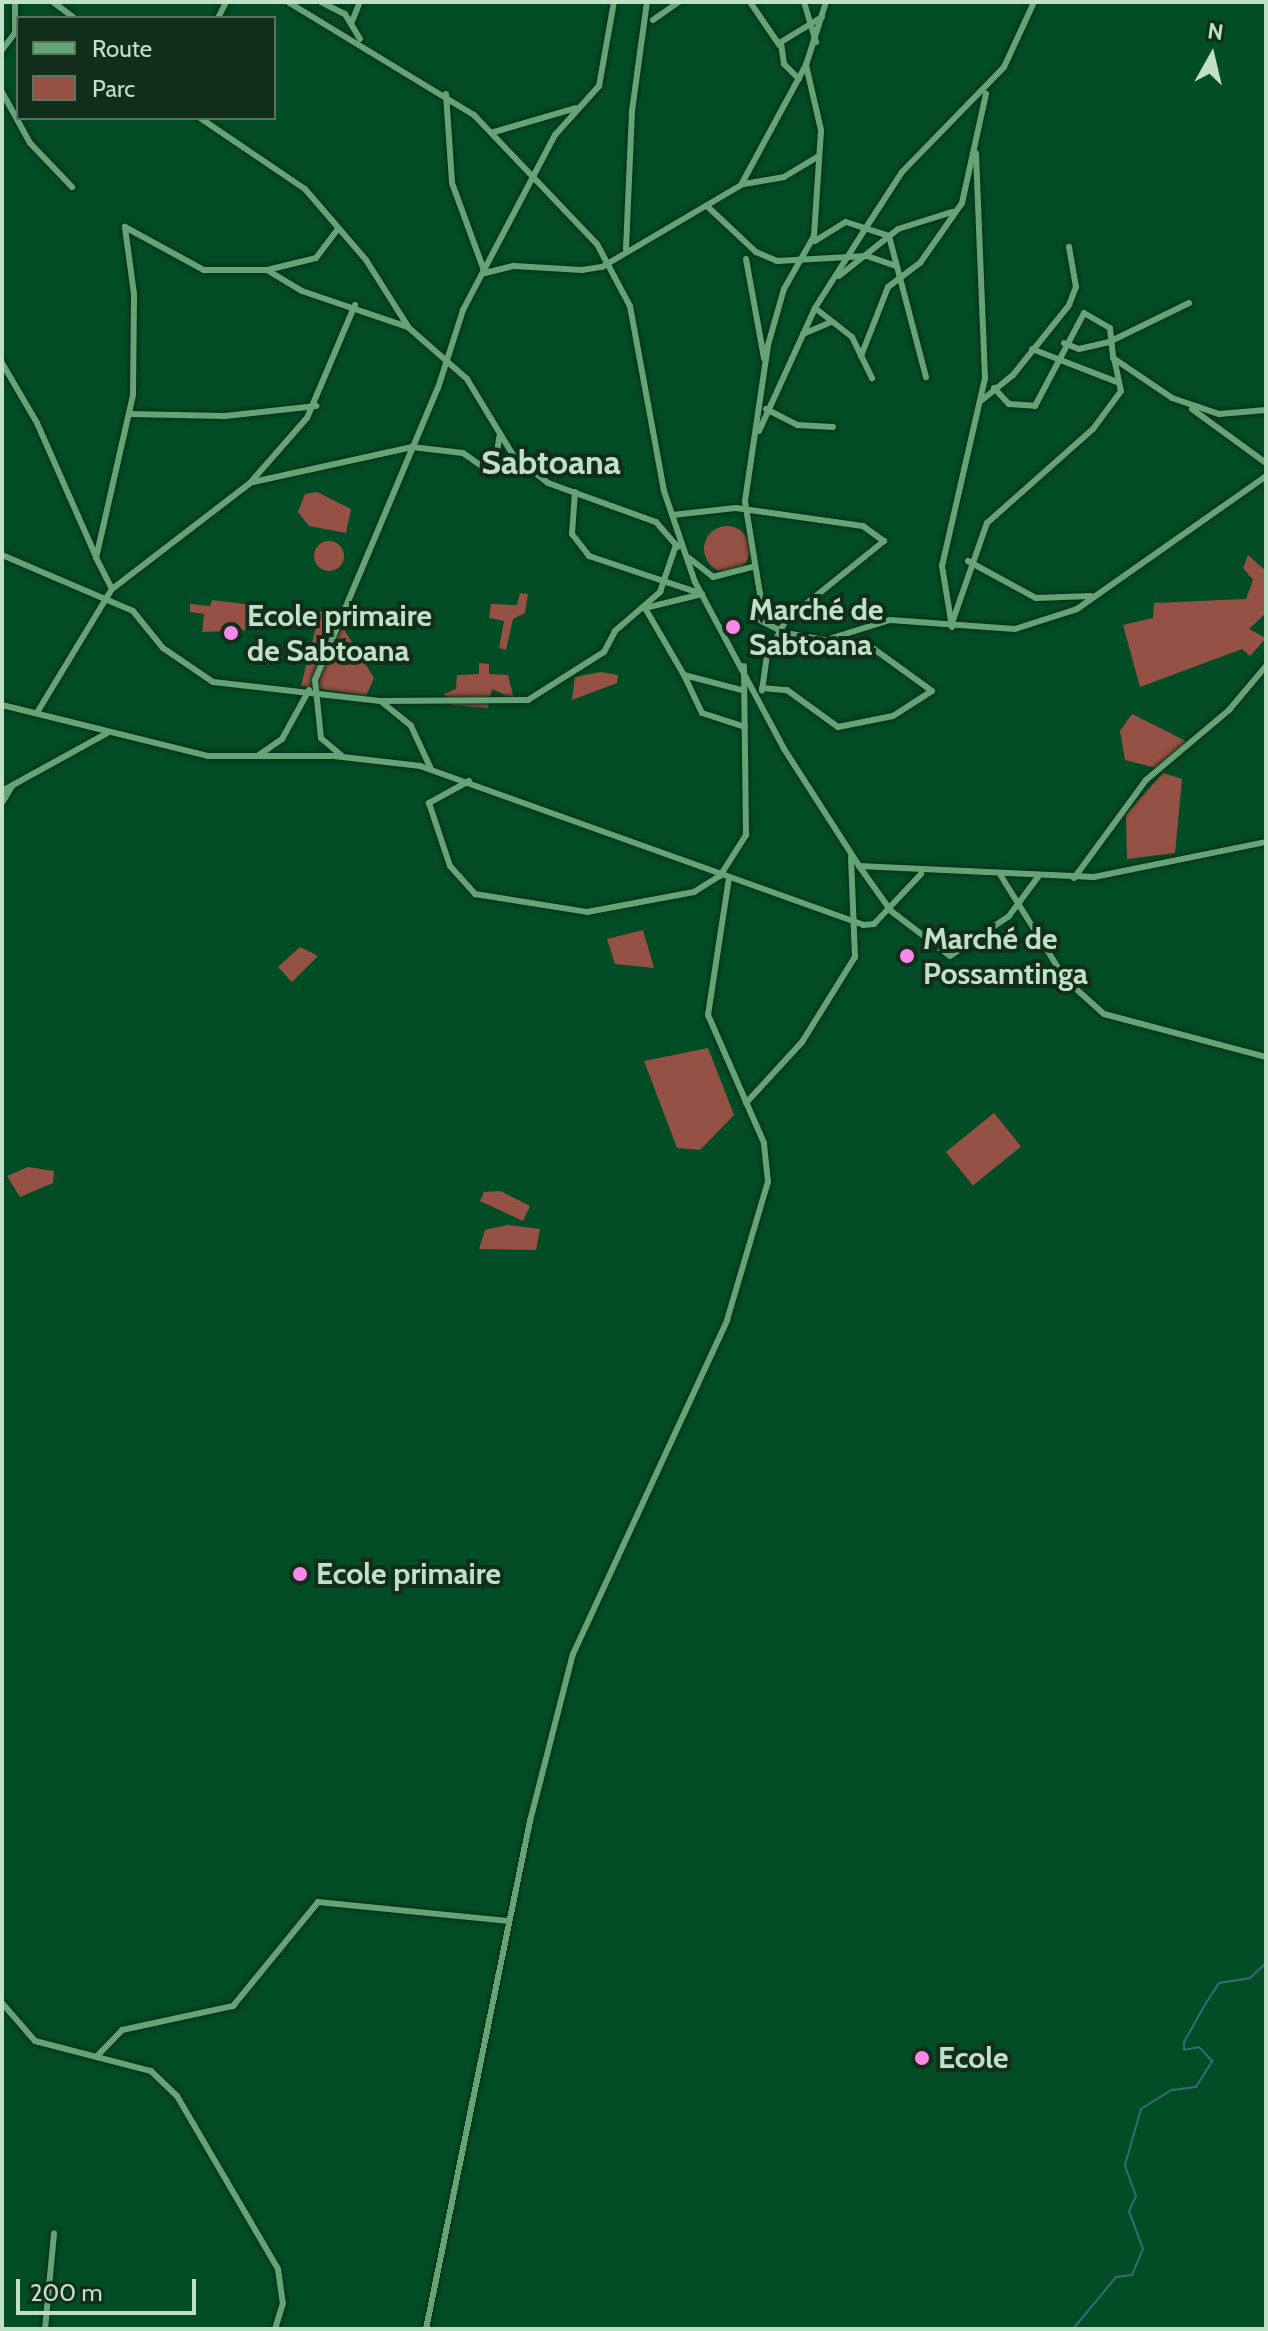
<!DOCTYPE html>
<meta charset="utf-8">
<style>
body{margin:0}
#map{position:relative;width:1268px;height:2331px;overflow:hidden;background:#024d25;font-family:Cabin,sans-serif}
div>[style]{position:absolute}
[style*='--x']{left:calc(var(--x)*1px);top:calc(var(--y)*1px);width:calc(var(--w)*1px);rotate:calc(var(--a)*1deg)}
.green>*{inset:0;background:#955244;transform-origin:0 0}
.round{border-radius:50%}
.stream>*{height:2px;margin:-1px;padding:0 1px;transform-origin:1px;border-radius:1px;background:#346c77}
.roads{filter:drop-shadow(0 0 2px #0b2e18) drop-shadow(0 0 2px #0b2e18)}
.minor>*{height:6px;margin:-3px;padding:0 3px;transform-origin:3px;border-radius:3px;background:#64a476}
.dots>*{width:22px;height:22px;translate:-50% -50%;box-sizing:border-box;border:4px solid #122d1a;border-radius:50%}
span{translate:-50% -50%;white-space:nowrap;text-align:center;line-height:1.15;-webkit-text-stroke:8px #122d1a;paint-order:stroke}
.poi-label{font-size:30px;color:#c0e0c7;font-weight:700}
.left{translate:0 -50%;text-align:left}
.quarter-label{font-size:34px;color:#c0e0c7;font-weight:700}
.frame{position:absolute;inset:0;border:4px solid #c0e0c7;pointer-events:none}
.legend{position:absolute;left:16px;top:16px;width:260px;height:104px;box-sizing:border-box;background:#122d1a;border:2px solid #58755f;margin:0;padding:10px 14px;list-style:none;font-size:24px;color:#c0e0c7}
.legend li{display:flex;align-items:center;gap:16px;height:40px}
.legend b{width:40px;border:2px solid #58755f}
.north{position:absolute;left:1172px;top:16px;width:80px;height:80px;-webkit-text-stroke:6px #122d1a;paint-order:stroke;rotate:8deg;font-size:22px;font-weight:700;line-height:32px;text-align:center;color:#c0e0c7}
.north::after{content:'';display:block;margin:auto;width:28px;height:36px;background:#c0e0c7;clip-path:polygon(50% 0,100% 100%,50% 72%,0 100%)}
.scale{position:absolute;left:16px;top:2279px;width:180px;height:36px;box-sizing:border-box;border:4px solid #c0e0c7;border-top:0;padding-left:10px;font-size:24px;line-height:28px;white-space:nowrap;color:#c0e0c7;-webkit-text-stroke:6px #122d1a;paint-order:stroke}
</style>
<div id="map">
<div class="green">
<i style="clip-path:polygon(317px 492px,351px 509px,346px 533px,309px 526px,298px 512px,305px 494px)"></i>
<i class="round" style="left:704px;top:526px;width:46px;height:46px"></i>
<i class="round" style="left:314px;top:541px;width:30px;height:30px"></i>
<i style="clip-path:polygon(1248px 555px,1266px 571px,1266px 613px,1249px 629px,1266px 638px,1250px 656px,1242px 649px,1140px 687px,1123px 625px,1153px 618px,1154px 603px,1246px 599px,1253px 580px,1243px 568px)"></i>
<i style="clip-path:polygon(520px 593px,528px 594px,525px 613px,513px 619px,506px 650px,499px 648px,504px 621px,489px 618px,491px 604px,517px 605px)"></i>
<i style="clip-path:polygon(212px 600px,252px 605px,249px 630px,202px 632px,204px 614px,190px 612px,190px 604px,210px 606px)"></i>
<i style="clip-path:polygon(320px 611px,340px 623px,374px 678px,366px 696px,301px 686px)"></i>
<i style="clip-path:polygon(479px 663px,489px 664px,489px 674px,508px 675px,514px 699px,492px 689px,488px 708px,452px 705px,444px 694px,456px 689px,457px 675px,479px 674px)"></i>
<i style="clip-path:polygon(601px 672px,618px 675px,617px 683px,572px 700px,575px 677px)"></i>
<i style="clip-path:polygon(1132px 714px,1192px 744px,1160px 769px,1125px 760px,1120px 731px)"></i>
<i style="clip-path:polygon(1163px 773px,1182px 779px,1175px 853px,1127px 859px,1126px 814px)"></i>
<i style="clip-path:polygon(643px 930px,654px 968px,615px 964px,607px 939px)"></i>
<i style="clip-path:polygon(300px 947px,318px 956px,292px 982px,278px 967px)"></i>
<i style="clip-path:polygon(708px 1048px,734px 1115px,700px 1150px,677px 1148px,644px 1061px)"></i>
<i style="left:994px;top:1113px;width:43px;height:62px;rotate:51deg"></i>
<i style="clip-path:polygon(28px 1167px,54px 1171px,53px 1183px,20px 1197px,7px 1176px)"></i>
<i style="clip-path:polygon(500px 1191px,530px 1206px,523px 1221px,480px 1201px,484px 1192px)"></i>
<i style="clip-path:polygon(507px 1225px,540px 1229px,536px 1250px,479px 1249px,485px 1230px)"></i>
</div>
<div class="stream">
<i style="--x:1073;--y:2329;--w:67;--a:-50.4"></i>
<i style="--x:1116;--y:2277;--w:16;--a:-7"></i>
<i style="--x:1132;--y:2275;--w:28;--a:-67"></i>
<i style="--x:1143;--y:2249;--w:40;--a:-110.2"></i>
<i style="--x:1129;--y:2211;--w:17;--a:-65"></i>
<i style="--x:1136;--y:2196;--w:33;--a:-110"></i>
<i style="--x:1125;--y:2165;--w:58;--a:-74.1"></i>
<i style="--x:1141;--y:2109;--w:36;--a:-32"></i>
<i style="--x:1172;--y:2090;--w:24;--a:-7"></i>
<i style="--x:1196;--y:2087;--w:31;--a:-58"></i>
<i style="--x:1212;--y:2061;--w:19;--a:-133"></i>
<i style="--x:1199;--y:2047;--w:15;--a:169"></i>
<i style="--x:1184;--y:2050;--w:8;--a:-90"></i>
<i style="--x:1184;--y:2042;--w:45;--a:-60.6"></i>
<i style="--x:1206;--y:2003;--w:24;--a:-57"></i>
<i style="--x:1219;--y:1983;--w:31;--a:-9"></i>
<i style="--x:1250;--y:1978;--w:22;--a:-43"></i>
</div>
<div class="roads">
<div class="minor">
<i style="--x:53;--y:2;--w:26;--a:37"></i>
<i style="--x:288;--y:2;--w:218;--a:31.3"></i>
<i style="--x:474;--y:115;--w:178;--a:46.4"></i>
<i style="--x:597;--y:244;--w:70;--a:62"></i>
<i style="--x:630;--y:306;--w:188;--a:79.6"></i>
<i style="--x:664;--y:491;--w:96;--a:71.2"></i>
<i style="--x:695;--y:582;--w:189;--a:61.9"></i>
<i style="--x:784;--y:749;--w:139;--a:57.3"></i>
<i style="--x:859;--y:866;--w:235;--a:2.7"></i>
<i style="--x:1094;--y:877;--w:176;--a:-11.5"></i>
<i style="--x:321;--y:2;--w:27;--a:27"></i>
<i style="--x:345;--y:14;--w:29;--a:59"></i>
<i style="--x:750;--y:2;--w:53;--a:55.7"></i>
<i style="--x:804;--y:2;--w:42;--a:73.3"></i>
<i style="--x:218;--y:18;--w:18;--a:-63"></i>
<i style="--x:653;--y:20;--w:32;--a:-35"></i>
<i style="--x:351;--y:24;--w:24;--a:-68"></i>
<i style="--x:2;--y:50;--w:21;--a:-53"></i>
<i style="--x:15;--y:33;--w:31;--a:-90"></i>
<i style="--x:799;--y:79;--w:21;--a:-135"></i>
<i style="--x:784;--y:64;--w:22;--a:-98"></i>
<i style="--x:781;--y:42;--w:48;--a:-31.4"></i>
<i style="--x:2;--y:92;--w:58;--a:61.2"></i>
<i style="--x:30;--y:143;--w:61;--a:46.3"></i>
<i style="--x:446;--y:94;--w:89;--a:86.1"></i>
<i style="--x:452;--y:183;--w:96;--a:69.9"></i>
<i style="--x:485;--y:273;--w:30;--a:-14"></i>
<i style="--x:514;--y:266;--w:68;--a:3.4"></i>
<i style="--x:582;--y:270;--w:20;--a:-9"></i>
<i style="--x:602;--y:267;--w:161;--a:-30.5"></i>
<i style="--x:741;--y:185;--w:136;--a:-61.6"></i>
<i style="--x:200;--y:118;--w:127;--a:34.1"></i>
<i style="--x:305;--y:189;--w:94;--a:49.3"></i>
<i style="--x:366;--y:260;--w:80;--a:57.7"></i>
<i style="--x:409;--y:328;--w:77;--a:41.3"></i>
<i style="--x:467;--y:379;--w:89;--a:58.8"></i>
<i style="--x:513;--y:455;--w:45;--a:38.7"></i>
<i style="--x:548;--y:483;--w:115;--a:19.9"></i>
<i style="--x:656;--y:522;--w:33;--a:49"></i>
<i style="--x:494;--y:132;--w:85;--a:-16.3"></i>
<i style="--x:744;--y:184;--w:41;--a:-9.9"></i>
<i style="--x:784;--y:177;--w:39;--a:-31"></i>
<i style="--x:708;--y:207;--w:66;--a:43.2"></i>
<i style="--x:756;--y:252;--w:23;--a:23"></i>
<i style="--x:777;--y:261;--w:90;--a:-3.2"></i>
<i style="--x:867;--y:256;--w:31;--a:19"></i>
<i style="--x:125;--y:227;--w:90;--a:28.6"></i>
<i style="--x:204;--y:270;--w:63;--a:0"></i>
<i style="--x:267;--y:270;--w:41;--a:31"></i>
<i style="--x:302;--y:291;--w:109;--a:18.8"></i>
<i style="--x:815;--y:241;--w:36;--a:-32"></i>
<i style="--x:846;--y:222;--w:45;--a:18"></i>
<i style="--x:889;--y:236;--w:146;--a:75.3"></i>
<i style="--x:626;--y:249;--w:138;--a:-87.5"></i>
<i style="--x:632;--y:111;--w:110;--a:-82.2"></i>
<i style="--x:746;--y:259;--w:101;--a:79.7"></i>
<i style="--x:267;--y:270;--w:50;--a:-13.8"></i>
<i style="--x:316;--y:258;--w:36;--a:-53"></i>
<i style="--x:839;--y:276;--w:75;--a:-38.5"></i>
<i style="--x:898;--y:229;--w:57;--a:-17.5"></i>
<i style="--x:815;--y:308;--w:47;--a:38.1"></i>
<i style="--x:852;--y:337;--w:46;--a:64"></i>
<i style="--x:803;--y:334;--w:30;--a:-23"></i>
<i style="--x:1064;--y:343;--w:16;--a:22"></i>
<i style="--x:1079;--y:349;--w:31;--a:-13"></i>
<i style="--x:1109;--y:342;--w:89;--a:-26"></i>
<i style="--x:1032;--y:349;--w:91;--a:21.2"></i>
<i style="--x:861;--y:356;--w:74;--a:-68.6"></i>
<i style="--x:888;--y:287;--w:40;--a:-37"></i>
<i style="--x:920;--y:263;--w:73;--a:-55"></i>
<i style="--x:962;--y:203;--w:112;--a:-77.6"></i>
<i style="--x:2;--y:363;--w:69;--a:59.7"></i>
<i style="--x:37;--y:423;--w:146;--a:66.2"></i>
<i style="--x:994;--y:388;--w:22;--a:47"></i>
<i style="--x:1009;--y:404;--w:26;--a:4"></i>
<i style="--x:1035;--y:406;--w:105;--a:-62.2"></i>
<i style="--x:1084;--y:313;--w:30;--a:30"></i>
<i style="--x:1110;--y:328;--w:30;--a:84"></i>
<i style="--x:1113;--y:358;--w:71;--a:34.1"></i>
<i style="--x:1172;--y:398;--w:50;--a:18.8"></i>
<i style="--x:1219;--y:414;--w:47;--a:-4.9"></i>
<i style="--x:982;--y:400;--w:40;--a:-39"></i>
<i style="--x:1013;--y:375;--w:90;--a:-51.3"></i>
<i style="--x:1069;--y:305;--w:19;--a:-69"></i>
<i style="--x:1076;--y:287;--w:41;--a:-99.9"></i>
<i style="--x:766;--y:409;--w:35;--a:27"></i>
<i style="--x:797;--y:425;--w:36;--a:3"></i>
<i style="--x:1192;--y:409;--w:92;--a:36.1"></i>
<i style="--x:129;--y:414;--w:96;--a:1.2"></i>
<i style="--x:225;--y:416;--w:92;--a:-6.3"></i>
<i style="--x:759;--y:431;--w:135;--a:-65.5"></i>
<i style="--x:815;--y:308;--w:97;--a:-57.6"></i>
<i style="--x:867;--y:226;--w:64;--a:-57.1"></i>
<i style="--x:902;--y:172;--w:146;--a:-45.8"></i>
<i style="--x:1004;--y:67;--w:72;--a:-65.2"></i>
<i style="--x:253;--y:482;--w:163;--a:-12.4"></i>
<i style="--x:412;--y:447;--w:51;--a:6.7"></i>
<i style="--x:463;--y:453;--w:37;--a:35"></i>
<i style="--x:493;--y:474;--w:41;--a:-80.1"></i>
<i style="--x:575;--y:492;--w:42;--a:94.1"></i>
<i style="--x:572;--y:534;--w:28;--a:52"></i>
<i style="--x:589;--y:556;--w:119;--a:18.6"></i>
<i style="--x:672;--y:515;--w:64;--a:-6.2"></i>
<i style="--x:736;--y:508;--w:128;--a:8.1"></i>
<i style="--x:863;--y:526;--w:26;--a:36"></i>
<i style="--x:884;--y:541;--w:126;--a:141.1"></i>
<i style="--x:786;--y:620;--w:40;--a:118"></i>
<i style="--x:767;--y:655;--w:36;--a:98"></i>
<i style="--x:2;--y:555;--w:142;--a:23.1"></i>
<i style="--x:133;--y:611;--w:48;--a:51"></i>
<i style="--x:163;--y:648;--w:60;--a:34.2"></i>
<i style="--x:213;--y:682;--w:168;--a:6.5"></i>
<i style="--x:380;--y:701;--w:148;--a:-0.4"></i>
<i style="--x:528;--y:700;--w:90;--a:-32.3"></i>
<i style="--x:604;--y:652;--w:24;--a:-62"></i>
<i style="--x:615;--y:631;--w:60;--a:-40.9"></i>
<i style="--x:660;--y:592;--w:50;--a:-71.2"></i>
<i style="--x:689;--y:558;--w:31;--a:38"></i>
<i style="--x:713;--y:577;--w:40;--a:-14.4"></i>
<i style="--x:968;--y:561;--w:77;--a:28.6"></i>
<i style="--x:1036;--y:598;--w:55;--a:-2.1"></i>
<i style="--x:112;--y:589;--w:35;--a:-117"></i>
<i style="--x:96;--y:558;--w:167;--a:-77.2"></i>
<i style="--x:133;--y:395;--w:101;--a:-89.4"></i>
<i style="--x:134;--y:294;--w:68;--a:-97.7"></i>
<i style="--x:702;--y:594;--w:59;--a:166.2"></i>
<i style="--x:645;--y:608;--w:78;--a:59.8"></i>
<i style="--x:684;--y:675;--w:59;--a:14.7"></i>
<i style="--x:953;--y:620;--w:103;--a:-70.7"></i>
<i style="--x:987;--y:523;--w:142;--a:-41.6"></i>
<i style="--x:1093;--y:429;--w:47;--a:-53.6"></i>
<i style="--x:1121;--y:391;--w:33;--a:-102"></i>
<i style="--x:952;--y:627;--w:62;--a:-99.3"></i>
<i style="--x:942;--y:566;--w:193;--a:-77.1"></i>
<i style="--x:985;--y:378;--w:225;--a:-92.3"></i>
<i style="--x:832;--y:638;--w:61;--a:-17.2"></i>
<i style="--x:890;--y:620;--w:125;--a:4.1"></i>
<i style="--x:1015;--y:629;--w:65;--a:-17.9"></i>
<i style="--x:1077;--y:609;--w:231;--a:-35.1"></i>
<i style="--x:684;--y:675;--w:42;--a:64.7"></i>
<i style="--x:702;--y:713;--w:45;--a:18"></i>
<i style="--x:762;--y:688;--w:25;--a:5"></i>
<i style="--x:787;--y:690;--w:63;--a:36"></i>
<i style="--x:838;--y:727;--w:56;--a:-11.3"></i>
<i style="--x:893;--y:716;--w:46;--a:-32.7"></i>
<i style="--x:932;--y:691;--w:72;--a:-144.1"></i>
<i style="--x:874;--y:649;--w:90;--a:-169.8"></i>
<i style="--x:785;--y:633;--w:34;--a:-153"></i>
<i style="--x:755;--y:618;--w:25;--a:-78"></i>
<i style="--x:760;--y:594;--w:94;--a:-99.2"></i>
<i style="--x:745;--y:501;--w:158;--a:-81.6"></i>
<i style="--x:768;--y:345;--w:58;--a:-74.1"></i>
<i style="--x:784;--y:289;--w:61;--a:-60.5"></i>
<i style="--x:814;--y:236;--w:106;--a:-86.2"></i>
<i style="--x:821;--y:130;--w:67;--a:-103"></i>
<i style="--x:806;--y:65;--w:66;--a:-72.4"></i>
<i style="--x:383;--y:703;--w:36;--a:39"></i>
<i style="--x:411;--y:726;--w:47;--a:65.1"></i>
<i style="--x:2;--y:705;--w:212;--a:13.9"></i>
<i style="--x:208;--y:756;--w:126;--a:0"></i>
<i style="--x:334;--y:756;--w:87;--a:6.6"></i>
<i style="--x:420;--y:766;--w:471;--a:19.7"></i>
<i style="--x:863;--y:925;--w:11;--a:-5"></i>
<i style="--x:874;--y:924;--w:69;--a:-46.8"></i>
<i style="--x:38;--y:711;--w:143;--a:-58.8"></i>
<i style="--x:112;--y:589;--w:174;--a:-37.5"></i>
<i style="--x:250;--y:483;--w:86;--a:-48.8"></i>
<i style="--x:307;--y:418;--w:123;--a:-67"></i>
<i style="--x:259;--y:755;--w:28;--a:-35"></i>
<i style="--x:282;--y:739;--w:56;--a:-61.1"></i>
<i style="--x:341;--y:755;--w:26;--a:-140"></i>
<i style="--x:321;--y:738;--w:58;--a:-95.9"></i>
<i style="--x:315;--y:680;--w:317;--a:-67.2"></i>
<i style="--x:438;--y:388;--w:82;--a:-72.2"></i>
<i style="--x:463;--y:310;--w:198;--a:-62.3"></i>
<i style="--x:555;--y:135;--w:66;--a:-48.1"></i>
<i style="--x:599;--y:86;--w:85;--a:-79.9"></i>
<i style="--x:469;--y:781;--w:46;--a:151.2"></i>
<i style="--x:429;--y:803;--w:66;--a:71.6"></i>
<i style="--x:450;--y:866;--w:38;--a:48"></i>
<i style="--x:475;--y:894;--w:113;--a:9.1"></i>
<i style="--x:587;--y:912;--w:109;--a:-10.6"></i>
<i style="--x:694;--y:892;--w:31;--a:-32"></i>
<i style="--x:720;--y:876;--w:49;--a:-57.6"></i>
<i style="--x:746;--y:835;--w:169;--a:-90.7"></i>
<i style="--x:2;--y:791;--w:120;--a:-28.9"></i>
<i style="--x:2;--y:803;--w:21;--a:-59"></i>
<i style="--x:859;--y:866;--w:55;--a:54.6"></i>
<i style="--x:891;--y:911;--w:74;--a:37.3"></i>
<i style="--x:950;--y:956;--w:71;--a:-34.1"></i>
<i style="--x:1009;--y:916;--w:49;--a:-53.4"></i>
<i style="--x:1001;--y:876;--w:121;--a:58.1"></i>
<i style="--x:1065;--y:979;--w:52;--a:41.9"></i>
<i style="--x:1104;--y:1014;--w:168;--a:14.9"></i>
<i style="--x:1074;--y:878;--w:122;--a:-53.7"></i>
<i style="--x:1146;--y:780;--w:109;--a:-40.1"></i>
<i style="--x:1229;--y:710;--w:57;--a:-49.9"></i>
<i style="--x:746;--y:1103;--w:83;--a:-47.4"></i>
<i style="--x:802;--y:1042;--w:100;--a:-58.1"></i>
<i style="--x:855;--y:957;--w:100;--a:-92.3"></i>
<i style="--x:2;--y:2003;--w:50;--a:49"></i>
<i style="--x:35;--y:2041;--w:120;--a:14.5"></i>
<i style="--x:151;--y:2071;--w:36;--a:44"></i>
<i style="--x:177;--y:2096;--w:200;--a:59.7"></i>
<i style="--x:278;--y:2269;--w:34;--a:82"></i>
<i style="--x:283;--y:2303;--w:27;--a:107"></i>
<i style="--x:98;--y:2055;--w:35;--a:-46"></i>
<i style="--x:122;--y:2030;--w:114;--a:-12.2"></i>
<i style="--x:233;--y:2006;--w:134;--a:-50.7"></i>
<i style="--x:318;--y:1902;--w:192;--a:5.7"></i>
<i style="--x:45;--y:2329;--w:96;--a:-84.6"></i>
<i style="--x:426;--y:2329;--w:519;--a:-78.43"></i>
<i style="--x:530;--y:1821;--w:172;--a:-75.6"></i>
<i style="--x:573;--y:1654;--w:368;--a:-65.2"></i>
<i style="--x:727;--y:1320;--w:144;--a:-73.5"></i>
<i style="--x:768;--y:1182;--w:39;--a:-96"></i>
<i style="--x:764;--y:1143;--w:140;--a:-113.6"></i>
<i style="--x:708;--y:1015;--w:139;--a:-81.3"></i>
</div>
</div>
<div class="dots">
<i style="left:733px;top:627px;background:#f888ea"></i>
<i style="left:231px;top:633px;background:#f888ea"></i>
<i style="left:907px;top:956px;background:#f888ea"></i>
<i style="left:300px;top:1574px;background:#f888ea"></i>
<i style="left:922px;top:2058px;background:#f888ea"></i>
</div>
<div class="poi-label">
<span class="left" style="left:749px;top:627px">Marché de<br>Sabtoana</span>
<span class="left" style="left:247px;top:633px">Ecole primaire<br>de Sabtoana</span>
<span class="left" style="left:923px;top:956px">Marché de<br>Possamtinga</span>
<span class="left" style="left:316px;top:1574px">Ecole primaire</span>
<span class="left" style="left:938px;top:2058px">Ecole</span>
</div>
<div class="quarter-label">
<span style="left:551px;top:463px">Sabtoana</span>
</div>
<div class="frame"></div>
<ul class="legend">
<li><b style="height:10px;background:#64a476"></b>Route</li>
<li><b style="height:22px;background:#955244"></b>Parc</li>
</ul>
<div class="north">N</div>
<div class="scale">200 m</div>
</div>
